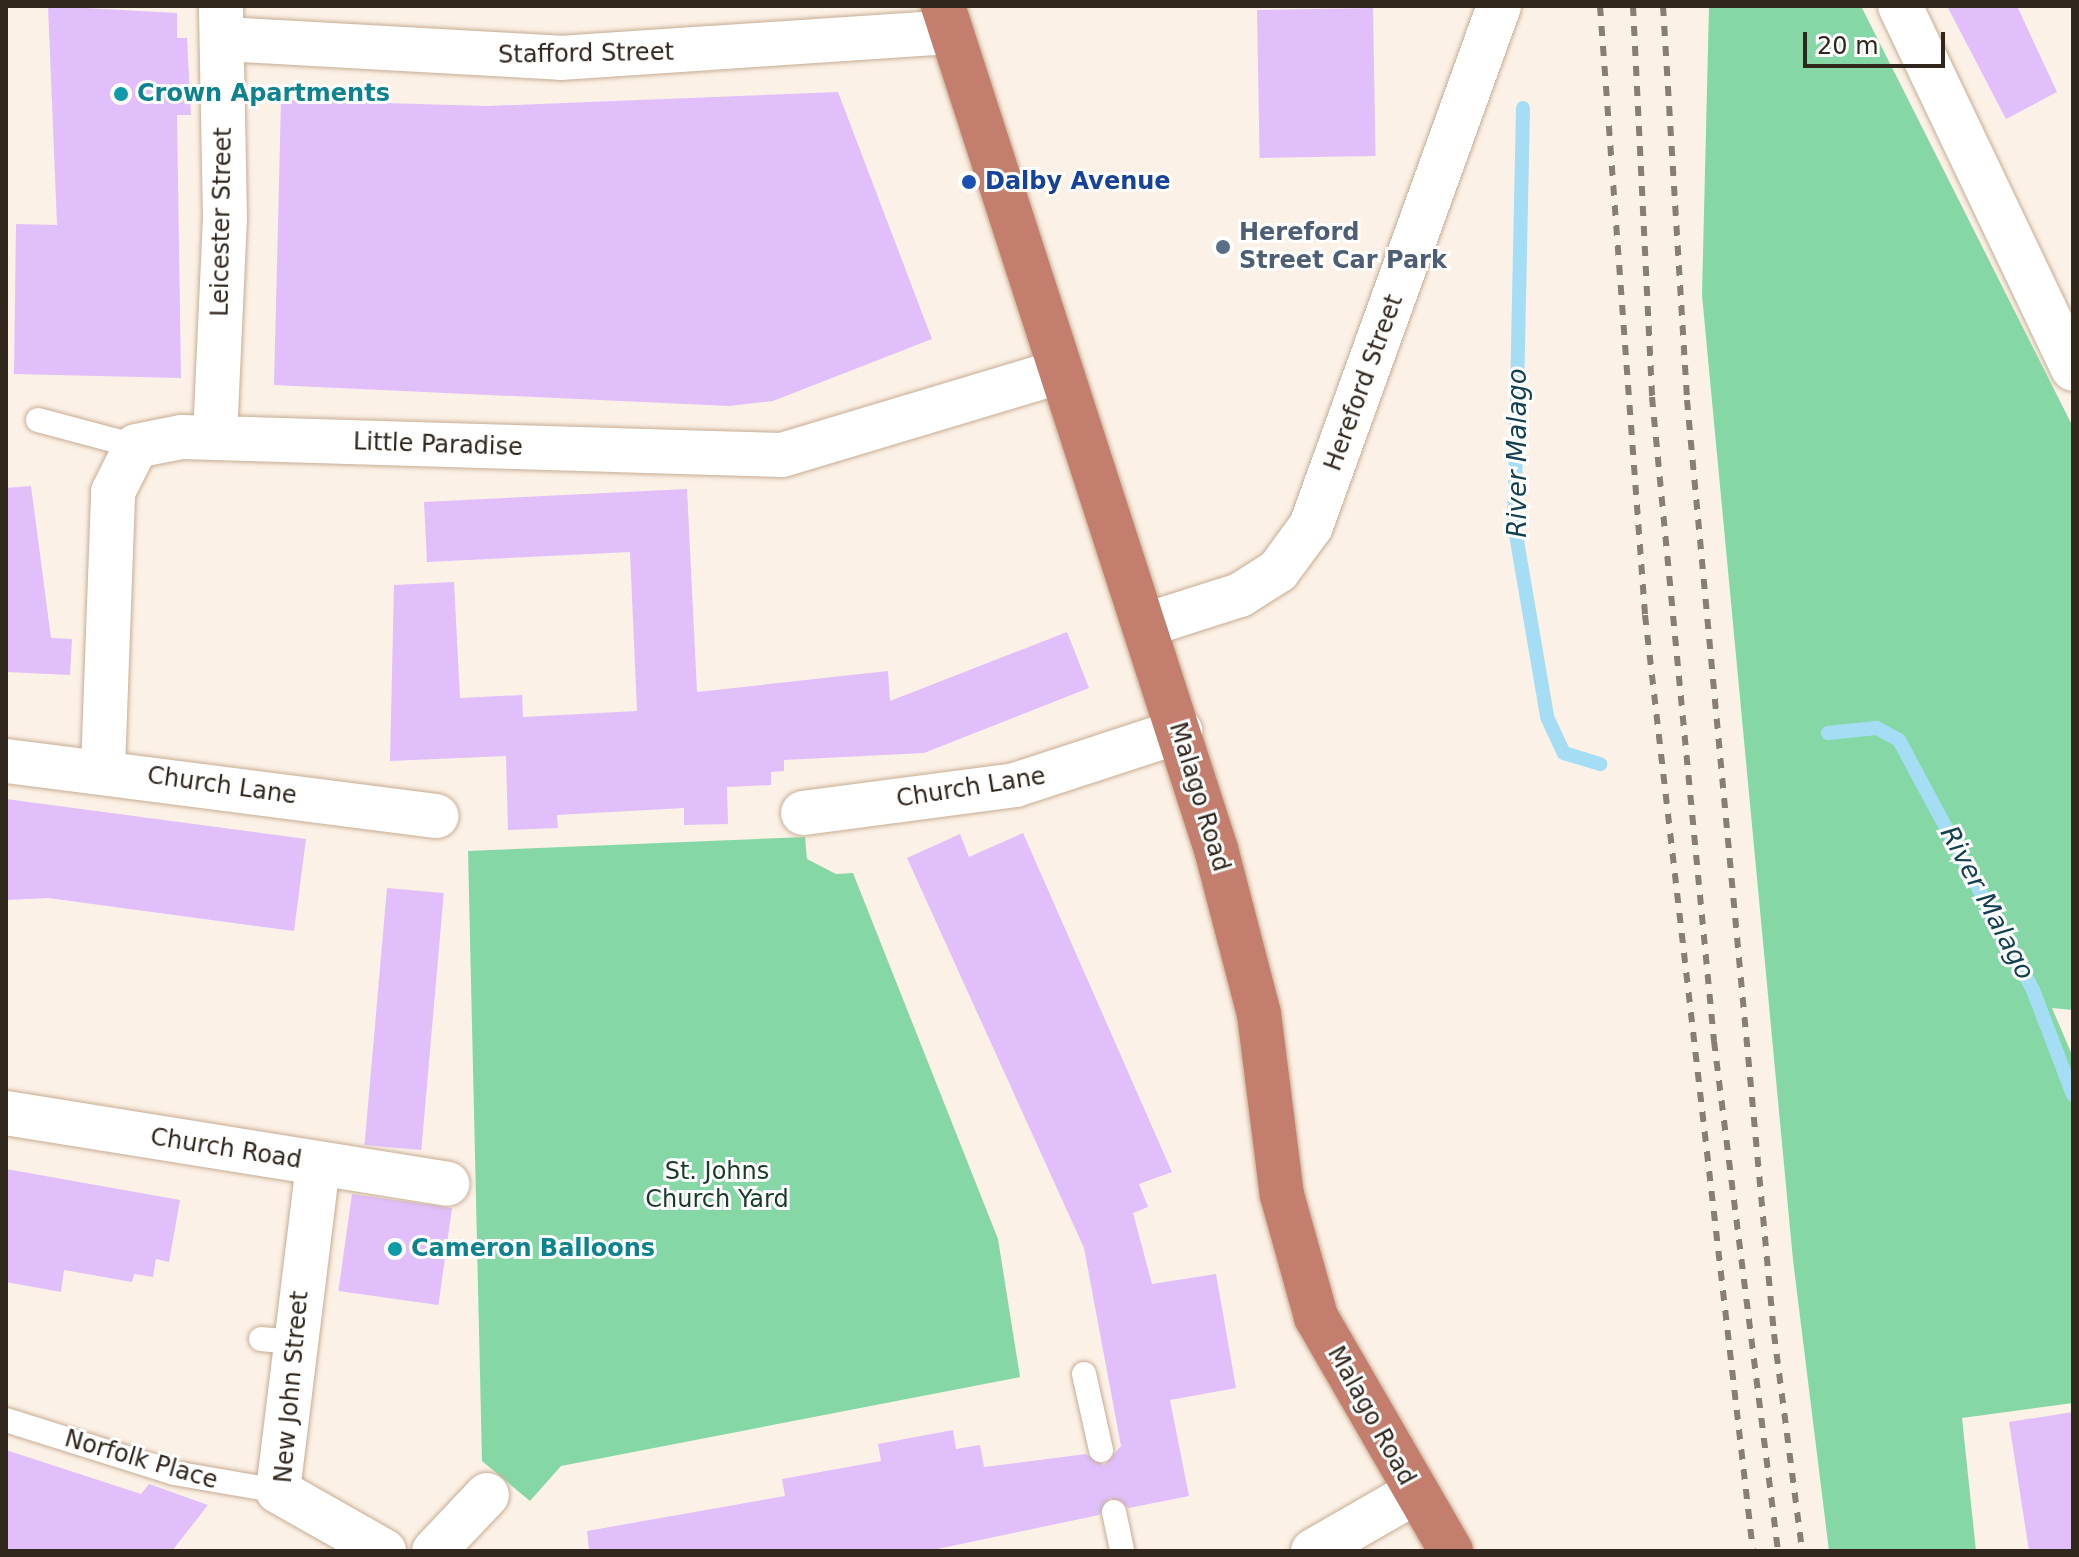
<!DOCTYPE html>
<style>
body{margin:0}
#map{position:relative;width:2079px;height:1557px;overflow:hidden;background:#fcf1e6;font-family:"DejaVu Sans",sans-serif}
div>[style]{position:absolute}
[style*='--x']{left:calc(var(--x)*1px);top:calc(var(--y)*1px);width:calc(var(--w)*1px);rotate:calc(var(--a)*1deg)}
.green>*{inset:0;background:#85d8a5}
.stream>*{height:14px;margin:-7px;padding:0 7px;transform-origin:7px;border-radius:7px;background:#a5ddf5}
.building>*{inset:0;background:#e0bffb;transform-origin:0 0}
.roads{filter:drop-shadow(0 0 2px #c6ac93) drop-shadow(0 0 2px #c6ac93)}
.lane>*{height:24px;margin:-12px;padding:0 12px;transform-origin:12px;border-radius:12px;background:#fff}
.street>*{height:44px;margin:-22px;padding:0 22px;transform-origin:22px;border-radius:22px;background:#fff}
.highway>*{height:44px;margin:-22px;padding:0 22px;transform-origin:22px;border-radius:22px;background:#c37e6e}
.rail>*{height:6px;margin-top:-3px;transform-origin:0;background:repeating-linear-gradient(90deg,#897e74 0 10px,transparent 0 20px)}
.dots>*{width:22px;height:22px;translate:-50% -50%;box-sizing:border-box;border:4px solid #fff;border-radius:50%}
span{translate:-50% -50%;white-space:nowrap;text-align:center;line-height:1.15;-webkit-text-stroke:6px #fff;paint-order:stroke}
.street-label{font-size:24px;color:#30261c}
.culture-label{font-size:24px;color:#0d838f;font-weight:700}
.left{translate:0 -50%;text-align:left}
.transit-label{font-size:24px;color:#164399;font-weight:700}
.service-label{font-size:24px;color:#4e5e75;font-weight:700}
.park-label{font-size:24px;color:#183c28}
.water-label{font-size:26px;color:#144152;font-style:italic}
.frame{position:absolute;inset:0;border:8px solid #30261c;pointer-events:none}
.scale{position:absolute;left:1803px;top:32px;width:142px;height:36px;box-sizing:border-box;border:4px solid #30261c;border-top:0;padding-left:10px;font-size:24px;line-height:28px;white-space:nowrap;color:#30261c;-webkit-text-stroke:6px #fff;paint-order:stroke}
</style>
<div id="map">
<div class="green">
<i style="clip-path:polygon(1709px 6px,1861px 6px,2073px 427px,2073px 1010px,2052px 1008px,2073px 1057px,2073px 1403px,1962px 1418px,1976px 1551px,1829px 1551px,1793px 1260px,1702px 295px)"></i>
<i style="clip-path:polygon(805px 837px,807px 859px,836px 874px,853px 873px,998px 1239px,1020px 1377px,561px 1466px,530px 1501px,482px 1461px,468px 851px)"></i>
</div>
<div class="stream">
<i style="--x:1523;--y:108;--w:415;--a:91.2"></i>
<i style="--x:1514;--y:523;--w:197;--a:80.3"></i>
<i style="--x:1547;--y:717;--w:40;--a:65"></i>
<i style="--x:1564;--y:753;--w:38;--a:17"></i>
<i style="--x:1828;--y:733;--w:49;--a:-5.8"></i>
<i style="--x:1877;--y:728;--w:25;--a:29"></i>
<i style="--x:1899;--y:740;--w:284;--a:61.8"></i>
<i style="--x:2033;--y:990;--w:112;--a:69.1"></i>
</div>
<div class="building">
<i style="clip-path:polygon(48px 6px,177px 13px,177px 38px,187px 38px,191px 115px,177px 115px,181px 378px,14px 374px,16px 224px,57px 225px)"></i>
<i style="clip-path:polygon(1947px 6px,2017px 6px,2057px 92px,2006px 119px)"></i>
<i style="left:1373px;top:8px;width:148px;height:116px;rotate:89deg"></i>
<i style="clip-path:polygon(838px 92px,932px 339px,773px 401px,729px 406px,274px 385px,281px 100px,488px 106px)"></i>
<i style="clip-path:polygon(31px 486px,51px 638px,72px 639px,70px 675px,6px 672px,6px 488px)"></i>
<i style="clip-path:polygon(687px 489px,697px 692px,888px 671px,890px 701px,1067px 632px,1089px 688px,924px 753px,784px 760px,784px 771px,771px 772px,771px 785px,727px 787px,728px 824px,684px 825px,684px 808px,557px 815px,558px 828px,508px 830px,506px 756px,390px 761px,394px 585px,454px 582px,460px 698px,522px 695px,523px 717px,637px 711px,630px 552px,427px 562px,424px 502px)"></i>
<i style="clip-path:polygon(6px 799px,306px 839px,294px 931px,48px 898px,6px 900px)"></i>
<i style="clip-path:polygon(1023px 833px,1172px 1172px,1139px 1184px,1148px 1207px,1133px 1213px,1152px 1284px,1216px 1274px,1236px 1388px,1170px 1400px,1189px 1496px,1129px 1508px,1110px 1498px,1099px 1515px,928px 1551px,589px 1551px,587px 1531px,785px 1496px,782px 1479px,881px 1461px,878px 1444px,953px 1430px,956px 1449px,980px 1445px,984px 1467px,1086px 1454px,1104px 1465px,1121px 1446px,1084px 1248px,907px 858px,960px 834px,969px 857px)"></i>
<i style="left:387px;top:888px;width:57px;height:258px;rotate:5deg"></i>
<i style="clip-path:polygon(6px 1169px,180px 1200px,169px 1262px,156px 1259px,153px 1277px,134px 1274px,132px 1282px,64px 1270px,61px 1292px,6px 1282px)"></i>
<i style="left:352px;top:1194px;width:101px;height:98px;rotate:8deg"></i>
<i style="clip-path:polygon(2073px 1412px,2073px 1551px,2029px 1551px,2009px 1422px)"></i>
<i style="clip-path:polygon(6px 1450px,141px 1494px,149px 1484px,208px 1505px,172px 1551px,6px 1551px)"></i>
</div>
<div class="roads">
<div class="lane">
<i style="--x:38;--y:420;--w:101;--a:14.9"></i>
<i style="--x:261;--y:1339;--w:33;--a:5"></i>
<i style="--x:1084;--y:1374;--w:78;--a:77.4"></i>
<i style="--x:6;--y:1420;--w:176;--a:17.5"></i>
<i style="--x:174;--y:1473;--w:106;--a:9.8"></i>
<i style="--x:1114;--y:1512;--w:40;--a:78"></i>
</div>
<div class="street">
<i style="--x:1900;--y:6;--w:402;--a:64.5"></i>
<i style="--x:224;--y:39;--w:337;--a:3.2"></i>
<i style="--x:560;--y:58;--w:390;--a:-3.8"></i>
<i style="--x:215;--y:437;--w:219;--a:-87.4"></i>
<i style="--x:225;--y:218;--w:212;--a:-91.1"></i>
<i style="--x:1146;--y:625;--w:99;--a:-17.7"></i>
<i style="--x:1240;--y:595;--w:45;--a:-32.3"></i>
<i style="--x:1278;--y:571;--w:56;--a:-53.7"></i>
<i style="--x:1311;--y:526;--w:553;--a:-70.12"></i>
<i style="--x:6;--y:761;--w:434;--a:7.3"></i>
<i style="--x:103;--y:769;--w:277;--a:-87.9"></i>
<i style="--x:113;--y:492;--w:51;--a:-63.4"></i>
<i style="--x:136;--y:446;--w:47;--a:-11.1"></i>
<i style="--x:182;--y:437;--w:600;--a:1.72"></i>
<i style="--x:782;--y:455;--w:288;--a:-16.7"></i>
<i style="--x:803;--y:813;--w:214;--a:-7.5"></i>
<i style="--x:1015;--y:785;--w:174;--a:-18.1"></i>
<i style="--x:6;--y:1113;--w:447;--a:9.1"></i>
<i style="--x:318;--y:1165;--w:328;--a:97"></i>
<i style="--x:278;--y:1491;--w:122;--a:29.5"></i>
<i style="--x:434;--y:1551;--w:77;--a:-46.6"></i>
<i style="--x:1313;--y:1551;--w:116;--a:-29.9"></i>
</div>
<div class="highway">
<i style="--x:943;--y:6;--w:886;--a:72.06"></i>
<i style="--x:1216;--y:849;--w:171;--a:75.4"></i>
<i style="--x:1259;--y:1014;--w:182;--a:82.8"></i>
<i style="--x:1282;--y:1195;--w:127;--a:74.4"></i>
<i style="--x:1316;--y:1317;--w:270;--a:60"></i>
</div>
</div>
<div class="rail">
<i style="--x:1600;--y:6;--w:611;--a:85.77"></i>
<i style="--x:1645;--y:615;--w:942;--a:83.42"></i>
<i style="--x:1633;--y:6;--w:391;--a:87.2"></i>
<i style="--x:1652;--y:397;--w:647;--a:84.5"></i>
<i style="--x:1714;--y:1041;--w:514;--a:82.85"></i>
<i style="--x:1663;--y:6;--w:395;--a:86.5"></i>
<i style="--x:1687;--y:400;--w:938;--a:84.68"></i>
<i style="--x:1774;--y:1334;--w:219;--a:82.6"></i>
</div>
<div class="dots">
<i style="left:121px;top:94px;background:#0f9aa8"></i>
<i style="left:969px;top:182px;background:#1a4fb4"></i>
<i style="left:1223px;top:247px;background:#5c6f8a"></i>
<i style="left:395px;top:1249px;background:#0f9aa8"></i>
</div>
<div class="street-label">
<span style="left:586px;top:54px;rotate:-1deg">Stafford Street</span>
<span style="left:222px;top:222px;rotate:-89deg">Leicester Street</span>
<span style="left:1364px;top:383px;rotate:-70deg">Hereford Street</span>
<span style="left:438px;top:445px;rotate:2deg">Little Paradise</span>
<span style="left:222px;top:786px;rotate:8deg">Church Lane</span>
<span style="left:971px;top:788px;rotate:-9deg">Church Lane</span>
<span style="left:1199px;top:797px;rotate:73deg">Malago Road</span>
<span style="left:226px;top:1149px;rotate:9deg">Church Road</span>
<span style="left:292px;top:1387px;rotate:-85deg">New John Street</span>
<span style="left:1371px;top:1416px;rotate:61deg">Malago Road</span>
<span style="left:141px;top:1460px;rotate:16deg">Norfolk Place</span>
</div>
<div class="culture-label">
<span class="left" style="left:137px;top:94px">Crown Apartments</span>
<span class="left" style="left:411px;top:1249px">Cameron Balloons</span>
</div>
<div class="transit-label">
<span class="left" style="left:985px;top:182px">Dalby Avenue</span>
</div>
<div class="service-label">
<span class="left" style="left:1239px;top:247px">Hereford<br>Street Car Park</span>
</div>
<div class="park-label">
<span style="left:717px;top:1186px">St. Johns<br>Church Yard</span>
</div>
<div class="water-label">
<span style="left:1518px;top:453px;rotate:-90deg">River Malago</span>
<span style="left:1987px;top:903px;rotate:62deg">River Malago</span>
</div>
<div class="frame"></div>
<div class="scale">20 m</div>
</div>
